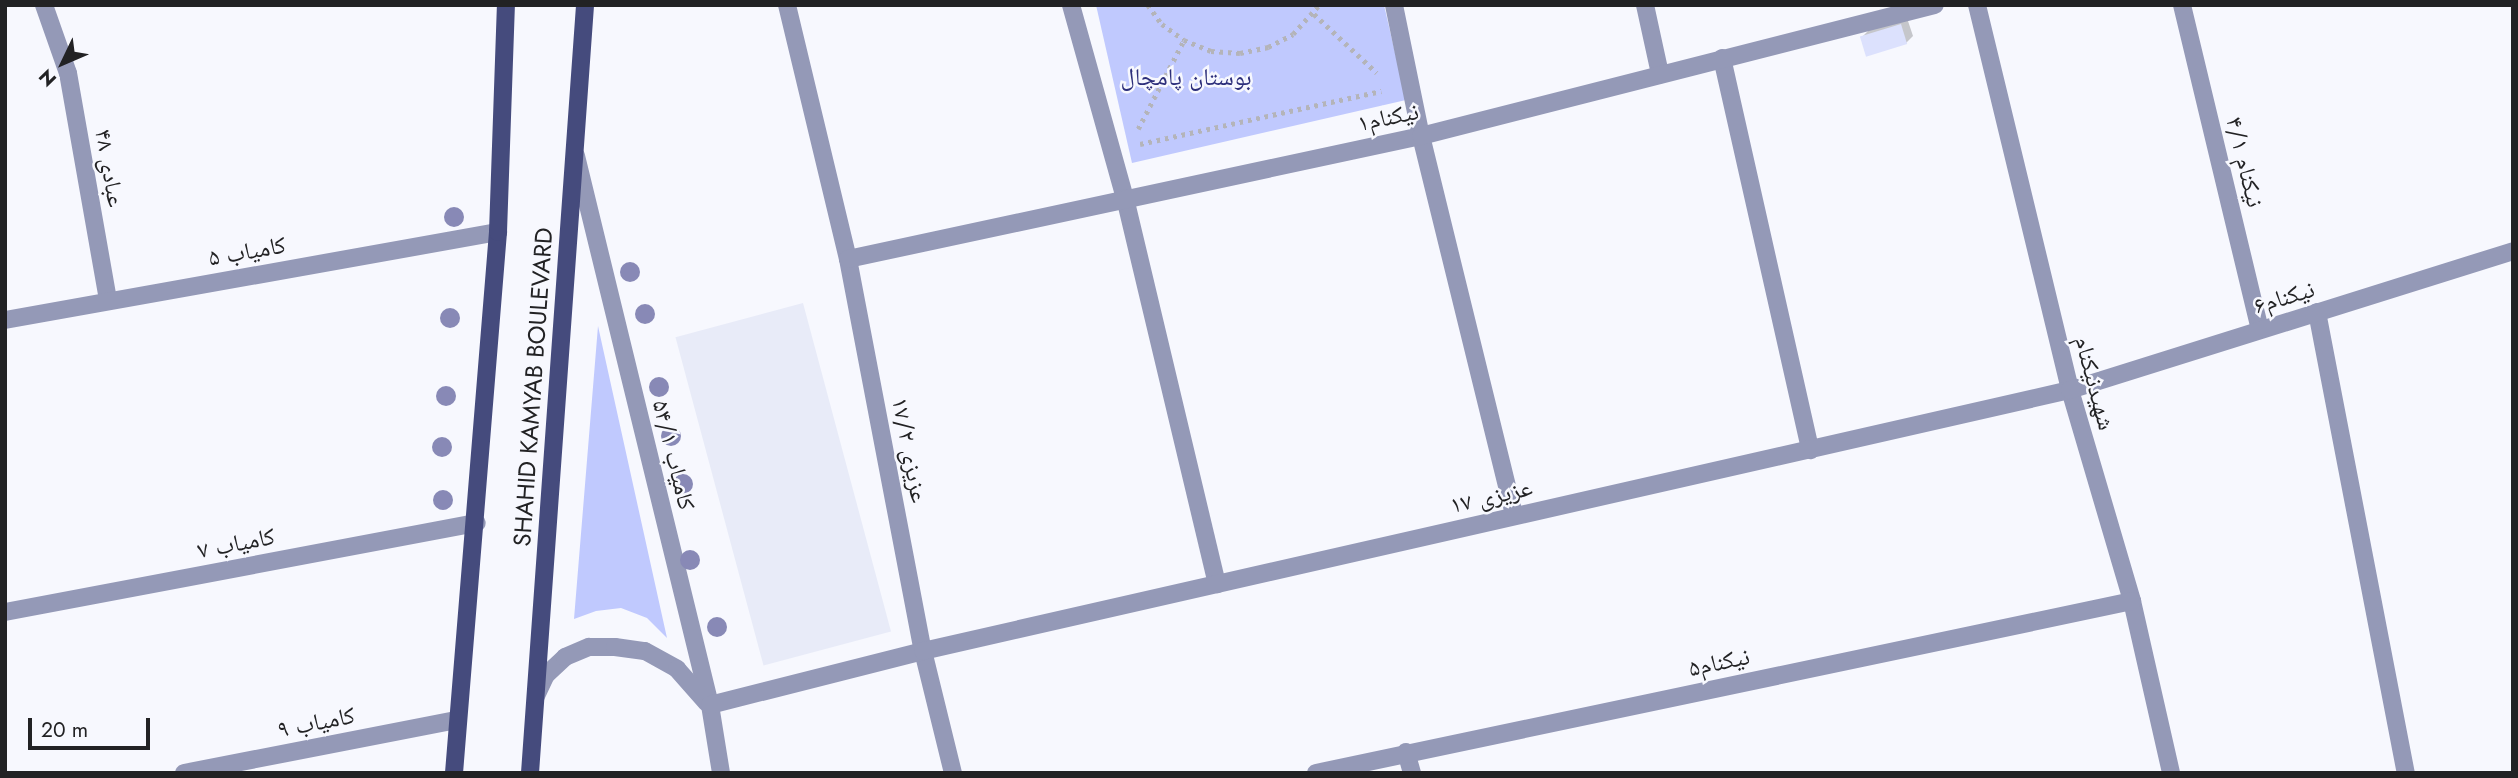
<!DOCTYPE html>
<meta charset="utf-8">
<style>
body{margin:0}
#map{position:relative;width:2518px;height:778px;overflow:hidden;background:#f7f8fe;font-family:Jost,"Noto Naskh Arabic",sans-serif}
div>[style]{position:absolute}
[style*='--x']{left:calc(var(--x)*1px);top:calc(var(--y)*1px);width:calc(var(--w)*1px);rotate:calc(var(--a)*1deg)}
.built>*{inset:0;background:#e8ebf8;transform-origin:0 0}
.green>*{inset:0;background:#c0c9fe}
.shadow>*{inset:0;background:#0003}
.building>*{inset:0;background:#dce1fd;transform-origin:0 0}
.path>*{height:4.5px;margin-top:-2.25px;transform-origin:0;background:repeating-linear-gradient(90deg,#b4b4b9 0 3.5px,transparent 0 8.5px)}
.minor>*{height:18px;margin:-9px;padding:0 9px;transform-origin:9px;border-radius:9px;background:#9499b7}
.major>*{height:18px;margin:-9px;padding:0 9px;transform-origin:9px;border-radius:9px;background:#454b7d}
.trees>*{width:20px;height:20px;margin:-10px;border-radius:50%;background:#8889b6}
span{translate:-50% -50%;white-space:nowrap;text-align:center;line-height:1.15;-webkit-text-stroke:5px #f7f8fe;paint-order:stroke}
.park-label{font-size:24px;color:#2d2f7b}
.street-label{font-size:24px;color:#222224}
.frame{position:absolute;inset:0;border:7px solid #222224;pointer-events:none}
.north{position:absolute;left:28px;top:28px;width:70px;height:70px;-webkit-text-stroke:5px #f7f8fe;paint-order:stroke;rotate:226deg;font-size:19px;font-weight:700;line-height:28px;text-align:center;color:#222224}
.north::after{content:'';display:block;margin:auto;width:24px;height:32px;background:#222224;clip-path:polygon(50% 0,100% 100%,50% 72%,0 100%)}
.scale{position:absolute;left:28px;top:718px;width:122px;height:32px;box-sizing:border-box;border:4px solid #222224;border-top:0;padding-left:9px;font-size:21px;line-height:24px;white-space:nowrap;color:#222224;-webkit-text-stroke:5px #f7f8fe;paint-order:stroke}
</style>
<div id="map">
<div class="built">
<i style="left:803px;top:303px;width:340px;height:132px;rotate:75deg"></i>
</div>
<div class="green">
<i style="clip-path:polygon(1096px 5px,1384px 5px,1406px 100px,1132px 163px)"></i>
<i style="clip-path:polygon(598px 326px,667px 638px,647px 618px,621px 608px,596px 611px,574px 619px)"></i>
</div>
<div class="shadow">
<i style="clip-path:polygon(1907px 18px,1913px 36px,1906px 43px,1862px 37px,1869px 30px)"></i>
</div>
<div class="building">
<i style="left:1901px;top:24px;width:21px;height:43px;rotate:73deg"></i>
</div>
<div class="path">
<i style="--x:1148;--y:5;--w:24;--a:54"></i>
<i style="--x:1162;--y:24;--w:27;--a:36"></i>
<i style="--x:1184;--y:40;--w:29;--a:22"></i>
<i style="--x:1211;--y:51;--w:29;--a:4"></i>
<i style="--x:1240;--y:53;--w:29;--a:-12"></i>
<i style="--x:1268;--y:47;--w:28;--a:-27"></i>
<i style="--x:1293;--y:34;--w:39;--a:-48"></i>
<i style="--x:1314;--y:14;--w:86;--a:43.1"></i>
<i style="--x:1138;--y:129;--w:100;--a:-62.7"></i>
<i style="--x:1140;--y:144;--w:247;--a:-12.4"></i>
</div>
<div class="minor">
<i style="--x:44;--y:5;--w:72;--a:70.6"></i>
<i style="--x:68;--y:73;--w:230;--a:80"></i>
<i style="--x:787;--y:5;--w:261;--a:76.5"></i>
<i style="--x:848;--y:259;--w:399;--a:79.2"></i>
<i style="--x:923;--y:651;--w:126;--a:76.2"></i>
<i style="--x:1071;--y:5;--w:200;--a:74.4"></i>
<i style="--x:1125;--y:198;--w:397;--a:76.6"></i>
<i style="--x:1394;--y:5;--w:134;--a:78.4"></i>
<i style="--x:1421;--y:136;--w:391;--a:76.2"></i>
<i style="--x:1645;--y:5;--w:71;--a:77.7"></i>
<i style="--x:1977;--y:5;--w:396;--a:76.4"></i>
<i style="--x:2070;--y:390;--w:220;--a:73.6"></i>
<i style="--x:2132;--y:601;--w:176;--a:77.2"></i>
<i style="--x:2182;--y:5;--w:334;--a:76.5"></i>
<i style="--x:1722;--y:58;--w:402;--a:77.3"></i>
<i style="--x:576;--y:156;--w:565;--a:76.28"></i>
<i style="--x:710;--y:705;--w:69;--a:80.8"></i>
<i style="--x:848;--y:259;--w:586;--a:-12.12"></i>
<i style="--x:1421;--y:136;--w:530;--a:-14.3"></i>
<i style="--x:2317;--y:312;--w:470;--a:79.1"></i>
<i style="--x:5;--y:320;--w:501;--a:-10.12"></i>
<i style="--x:5;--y:612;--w:480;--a:-10.7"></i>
<i style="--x:536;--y:696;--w:23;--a:-65"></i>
<i style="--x:546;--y:675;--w:26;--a:-43"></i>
<i style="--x:565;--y:657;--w:26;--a:-23"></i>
<i style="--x:589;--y:647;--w:26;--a:0"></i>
<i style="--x:615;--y:647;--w:30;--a:8"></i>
<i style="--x:645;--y:651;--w:37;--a:29"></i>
<i style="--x:677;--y:669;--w:45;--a:48.6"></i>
<i style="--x:710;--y:705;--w:220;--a:-14.2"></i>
<i style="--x:923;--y:651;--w:1176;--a:-12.82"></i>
<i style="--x:2070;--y:390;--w:464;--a:-17.4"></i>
<i style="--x:1406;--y:752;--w:22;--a:74"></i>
<i style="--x:184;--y:773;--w:278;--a:-11"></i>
<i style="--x:1316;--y:773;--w:834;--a:-11.9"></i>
</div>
<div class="major">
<i style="--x:454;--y:773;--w:543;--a:-85.35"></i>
<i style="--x:498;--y:232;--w:227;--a:-88"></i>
<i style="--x:530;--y:773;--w:770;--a:-85.9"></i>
</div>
<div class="trees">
<i style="left:454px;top:217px"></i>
<i style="left:630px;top:272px"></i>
<i style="left:645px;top:314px"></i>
<i style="left:450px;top:318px"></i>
<i style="left:659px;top:387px"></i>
<i style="left:446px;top:396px"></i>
<i style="left:671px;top:436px"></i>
<i style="left:442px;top:447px"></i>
<i style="left:683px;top:484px"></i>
<i style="left:443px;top:500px"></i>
<i style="left:690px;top:560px"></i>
<i style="left:717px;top:627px"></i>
</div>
<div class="park-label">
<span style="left:1186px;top:77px">بوستان پامچال</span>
</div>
<div class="street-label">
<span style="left:1388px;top:117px;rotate:-12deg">نیکنام۱</span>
<span style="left:2245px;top:162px;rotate:76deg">نیکنام ۴/۱</span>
<span style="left:110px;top:168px;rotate:80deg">عبادی ۴۸</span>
<span style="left:247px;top:251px;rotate:-10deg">کامیاب ۵</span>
<span style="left:2284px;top:297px;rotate:-17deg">نیکنام۶</span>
<span style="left:2095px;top:383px;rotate:75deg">شهیدنیکنام</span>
<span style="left:533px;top:387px;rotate:-86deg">SHAHID KAMYAB BOULEVARD</span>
<span style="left:910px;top:450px;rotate:79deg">عزیزی ۱۷/۲</span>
<span style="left:674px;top:455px;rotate:76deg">کامیاب ۵۴/۱</span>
<span style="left:1491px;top:496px;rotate:-13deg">عزیزی ۱۷</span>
<span style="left:236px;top:543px;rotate:-11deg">کامیاب ۷</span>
<span style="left:1719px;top:662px;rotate:-12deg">نیکنام۵</span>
<span style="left:316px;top:722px;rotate:-11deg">کامیاب ۹</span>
</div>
<div class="frame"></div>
<div class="north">N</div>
<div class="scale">20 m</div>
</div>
